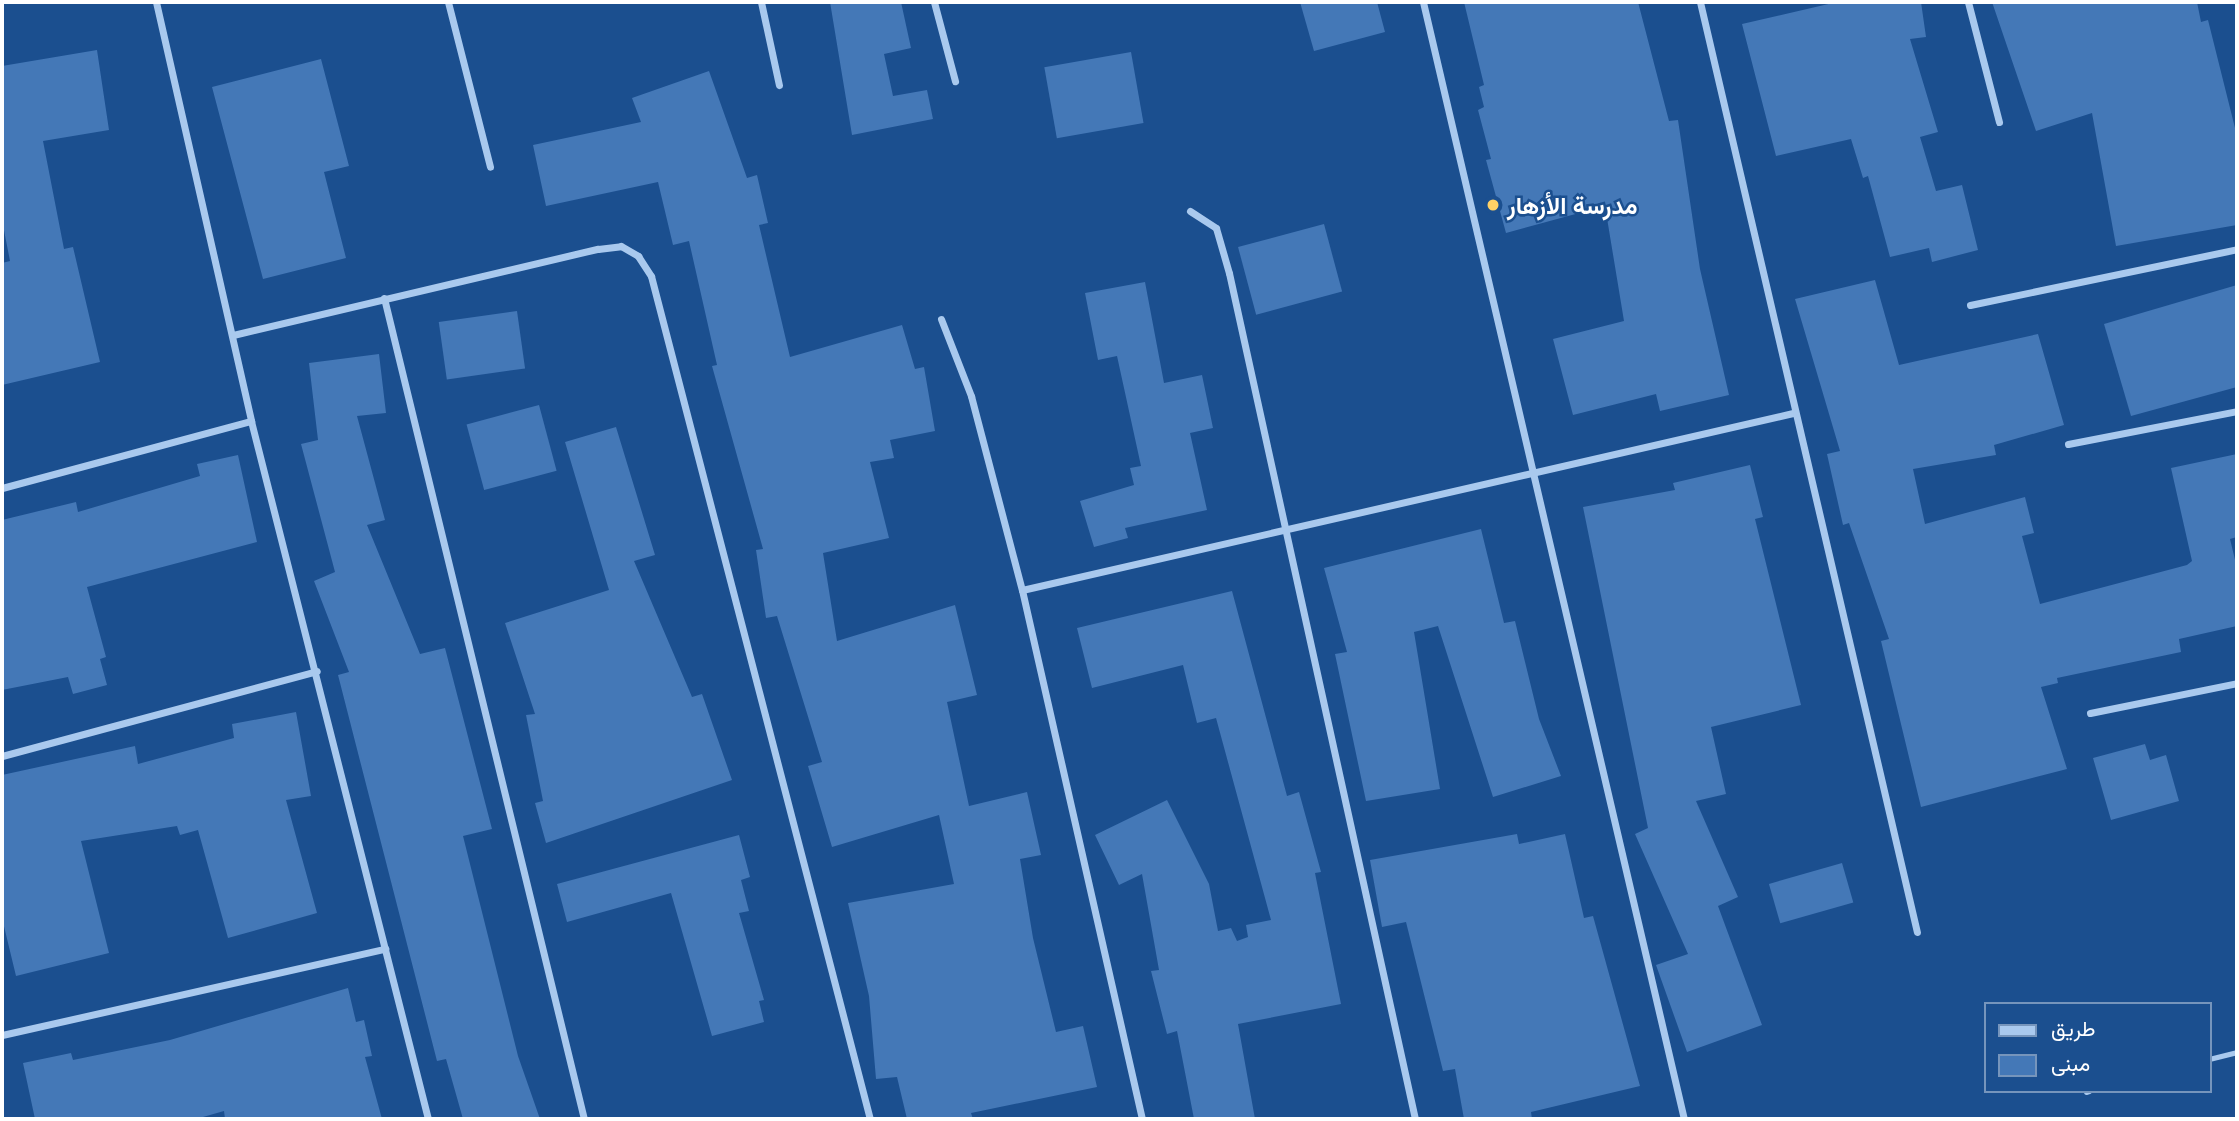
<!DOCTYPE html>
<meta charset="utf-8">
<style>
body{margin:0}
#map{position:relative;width:2239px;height:1121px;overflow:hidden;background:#1b4f8f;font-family:"Noto Sans",Vazirmatn,sans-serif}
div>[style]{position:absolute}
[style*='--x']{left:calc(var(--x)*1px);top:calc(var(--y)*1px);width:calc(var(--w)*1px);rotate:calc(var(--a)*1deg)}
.building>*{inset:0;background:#4478b7;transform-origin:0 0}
.lane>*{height:5px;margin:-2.5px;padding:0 2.5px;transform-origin:2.5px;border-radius:2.5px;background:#a9c9ee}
.street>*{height:7px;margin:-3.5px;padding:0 3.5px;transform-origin:3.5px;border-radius:3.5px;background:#a9c9ee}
.dots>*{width:19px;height:19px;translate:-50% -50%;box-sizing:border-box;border:4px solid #1b4f8f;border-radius:50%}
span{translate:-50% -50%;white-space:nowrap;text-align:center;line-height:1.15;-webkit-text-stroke:5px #1b4f8f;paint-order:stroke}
.poi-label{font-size:24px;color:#fff;font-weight:700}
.left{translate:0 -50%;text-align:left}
.frame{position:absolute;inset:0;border:4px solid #fff;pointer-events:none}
.legend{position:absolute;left:1984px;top:1002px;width:228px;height:91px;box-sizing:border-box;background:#1b4f8f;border:2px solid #7695bc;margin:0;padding:9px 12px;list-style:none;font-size:21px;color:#fff}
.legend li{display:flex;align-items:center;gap:14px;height:35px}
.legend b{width:35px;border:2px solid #7695bc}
</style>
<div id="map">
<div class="building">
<i style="clip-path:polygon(830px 2px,901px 2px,911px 48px,884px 54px,893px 96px,927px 90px,933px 119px,852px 135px)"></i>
<i style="clip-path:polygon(1300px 2px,1377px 2px,1385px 32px,1314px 51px)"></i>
<i style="clip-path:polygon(1464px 2px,1638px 2px,1669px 121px,1678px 120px,1700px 269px,1729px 395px,1660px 411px,1656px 394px,1573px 415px,1553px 339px,1624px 321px,1605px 206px,1506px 233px,1486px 160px,1491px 159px,1478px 110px,1484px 107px,1479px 87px,1484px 85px)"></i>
<i style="clip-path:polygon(1837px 2px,1921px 2px,1926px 37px,1910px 39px,1938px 132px,1920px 137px,1936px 191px,1962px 185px,1978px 250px,1932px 262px,1929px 248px,1890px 257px,1868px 176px,1863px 178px,1851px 139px,1776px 156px,1742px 24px)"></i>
<i style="clip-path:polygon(1992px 2px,2197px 2px,2201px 22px,2208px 20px,2237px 136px,2237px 225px,2116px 246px,2092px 113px,2036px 131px)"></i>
<i style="clip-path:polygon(97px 50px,109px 130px,43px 141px,64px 249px,73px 247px,100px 362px,2px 385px,2px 263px,10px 261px,2px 220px,2px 66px)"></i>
<i style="left:1131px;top:52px;width:72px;height:88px;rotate:80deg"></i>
<i style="clip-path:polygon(321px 59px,349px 166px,324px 172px,346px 258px,263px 279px,212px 87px)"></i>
<i style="clip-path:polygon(709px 71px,747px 178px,757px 175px,768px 223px,759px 225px,790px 357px,902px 325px,915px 369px,924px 367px,935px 431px,890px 440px,894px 458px,870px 462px,889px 538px,823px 553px,837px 641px,955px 605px,977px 695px,947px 702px,969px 806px,1027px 792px,1041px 855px,1020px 859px,1033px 938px,1056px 1032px,1083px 1026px,1097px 1087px,971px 1113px,973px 1119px,907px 1119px,897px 1077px,876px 1079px,869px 996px,848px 903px,954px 884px,939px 815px,832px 847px,808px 766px,822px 762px,777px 616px,766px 618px,756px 550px,763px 549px,712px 366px,717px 365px,689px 241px,673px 245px,658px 182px,546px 206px,533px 145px,641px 122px,632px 98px)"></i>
<i style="left:1324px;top:224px;width:70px;height:89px;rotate:75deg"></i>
<i style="clip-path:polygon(1875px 280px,1899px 365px,2038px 334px,2064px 425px,1994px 445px,1996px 455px,1913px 469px,1925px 524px,2025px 497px,2034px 533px,2022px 536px,2040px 604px,2187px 565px,2192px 561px,2171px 468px,2237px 454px,2237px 537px,2230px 539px,2237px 568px,2237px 626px,2179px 639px,2181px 652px,2057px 678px,2058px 683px,2041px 687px,2067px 769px,1921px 807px,1881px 641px,1889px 639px,1849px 523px,1843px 525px,1827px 454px,1840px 451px,1795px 299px)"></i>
<i style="clip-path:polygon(1145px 282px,1164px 383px,1202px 375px,1213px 428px,1190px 433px,1207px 510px,1125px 528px,1128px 538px,1094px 547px,1080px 501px,1134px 485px,1130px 468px,1141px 466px,1117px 356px,1098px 360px,1085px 293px)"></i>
<i style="clip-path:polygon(2237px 285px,2237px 387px,2131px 416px,2104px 324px)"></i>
<i style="left:517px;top:311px;width:58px;height:79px;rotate:82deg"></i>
<i style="clip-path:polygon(379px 354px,386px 413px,357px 416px,385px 520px,367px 525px,420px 654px,445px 648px,492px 829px,463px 836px,518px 1056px,540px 1119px,463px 1119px,446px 1059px,437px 1061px,338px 675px,349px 672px,314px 581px,335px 572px,301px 444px,318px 440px,309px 363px)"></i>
<i style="left:539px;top:405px;width:68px;height:75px;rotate:75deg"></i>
<i style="clip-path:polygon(616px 427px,655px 555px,634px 561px,692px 697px,702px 694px,732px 780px,546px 843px,535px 803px,543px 801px,526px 715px,535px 714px,505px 623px,609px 590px,565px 442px)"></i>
<i style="clip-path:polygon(238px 455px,257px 542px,87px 587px,106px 657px,100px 659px,107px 685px,73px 694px,68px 677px,2px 690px,2px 520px,76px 502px,78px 512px,200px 476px,197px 464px)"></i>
<i style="clip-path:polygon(1750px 465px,1763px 517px,1755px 519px,1801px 705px,1711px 727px,1726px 794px,1696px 801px,1738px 897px,1718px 906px,1762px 1025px,1687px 1052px,1656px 965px,1688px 954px,1635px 834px,1648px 828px,1583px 507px,1675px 490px,1673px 483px)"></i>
<i style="clip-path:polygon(1481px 529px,1504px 623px,1515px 621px,1539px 719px,1561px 776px,1493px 797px,1438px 626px,1414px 632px,1440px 789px,1366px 801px,1335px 654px,1347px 652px,1324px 568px)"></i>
<i style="clip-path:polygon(1232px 591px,1287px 796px,1299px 792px,1321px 872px,1315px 873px,1341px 1004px,1238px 1024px,1255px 1119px,1194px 1119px,1177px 1031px,1167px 1034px,1151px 971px,1159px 970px,1142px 874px,1119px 885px,1095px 835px,1167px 800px,1209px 884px,1218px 931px,1231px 928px,1237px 941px,1248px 937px,1246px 925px,1271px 920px,1216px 718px,1197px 723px,1183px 665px,1092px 688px,1077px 628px)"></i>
<i style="clip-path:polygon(296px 712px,311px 796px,286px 800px,317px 913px,228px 938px,198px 830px,180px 835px,177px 826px,81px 841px,109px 953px,16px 976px,2px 918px,2px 775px,135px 746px,138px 764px,234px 738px,232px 724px)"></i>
<i style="clip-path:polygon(2145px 744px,2150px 760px,2166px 755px,2179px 801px,2111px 820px,2093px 758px)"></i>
<i style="clip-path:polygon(1517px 834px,1519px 844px,1565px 834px,1584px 918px,1593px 916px,1640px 1086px,1531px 1112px,1532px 1119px,1464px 1119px,1455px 1069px,1443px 1071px,1406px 922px,1382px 927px,1370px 860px)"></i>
<i style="clip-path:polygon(739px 835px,750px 877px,741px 880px,749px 911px,739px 913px,764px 1000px,759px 1001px,764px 1022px,712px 1036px,671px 893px,567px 922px,557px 884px)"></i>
<i style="left:1842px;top:863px;width:41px;height:76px;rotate:74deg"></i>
<i style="clip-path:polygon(348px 988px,356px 1022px,364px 1020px,372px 1056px,365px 1057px,382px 1119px,225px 1119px,224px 1111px,196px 1119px,35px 1119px,23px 1063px,71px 1053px,73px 1060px,170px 1040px)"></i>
</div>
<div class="lane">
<i style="--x:2209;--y:1059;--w:29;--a:-14"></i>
<i style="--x:2086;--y:1092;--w:3;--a:-18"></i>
</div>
<div class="street">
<i style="--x:156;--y:2;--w:430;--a:77.2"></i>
<i style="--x:251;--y:421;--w:720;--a:75.77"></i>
<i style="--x:448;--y:2;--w:170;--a:75.7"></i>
<i style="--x:761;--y:2;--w:85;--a:77.8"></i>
<i style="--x:934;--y:2;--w:82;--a:75.1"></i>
<i style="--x:1423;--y:2;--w:1147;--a:76.85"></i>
<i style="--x:1700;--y:2;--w:955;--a:76.87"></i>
<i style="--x:1968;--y:2;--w:124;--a:75.5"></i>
<i style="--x:1190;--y:211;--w:31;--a:33"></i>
<i style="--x:1216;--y:228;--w:47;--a:73.9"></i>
<i style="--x:1229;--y:273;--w:866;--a:77.6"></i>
<i style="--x:384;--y:298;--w:845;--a:76.31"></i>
<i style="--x:1970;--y:305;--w:273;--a:-11.8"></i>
<i style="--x:941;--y:319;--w:83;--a:68.7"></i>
<i style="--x:971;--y:396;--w:201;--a:75.3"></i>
<i style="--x:233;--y:335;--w:375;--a:-13.3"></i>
<i style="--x:598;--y:249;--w:23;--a:-7"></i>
<i style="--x:621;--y:246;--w:20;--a:30"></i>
<i style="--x:638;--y:256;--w:24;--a:57"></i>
<i style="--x:651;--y:276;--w:871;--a:75.44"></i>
<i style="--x:2068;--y:444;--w:172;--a:-11"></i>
<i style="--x:2;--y:488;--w:258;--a:-15.1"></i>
<i style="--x:2090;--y:713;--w:150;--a:-11.5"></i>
<i style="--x:2;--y:756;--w:326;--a:-15.1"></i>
<i style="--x:2;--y:1035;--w:393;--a:-12.7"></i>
<i style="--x:1142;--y:1119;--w:542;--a:-102.78"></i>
<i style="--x:1022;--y:590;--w:791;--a:-12.93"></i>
</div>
<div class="dots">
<i style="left:1493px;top:205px;background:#ffd166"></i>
</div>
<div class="poi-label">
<span class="left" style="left:1507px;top:205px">مدرسة الأزهار</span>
</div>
<div class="frame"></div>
<ul class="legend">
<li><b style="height:9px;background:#a9c9ee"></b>طريق</li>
<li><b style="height:19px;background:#4478b7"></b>مبنى</li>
</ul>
</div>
